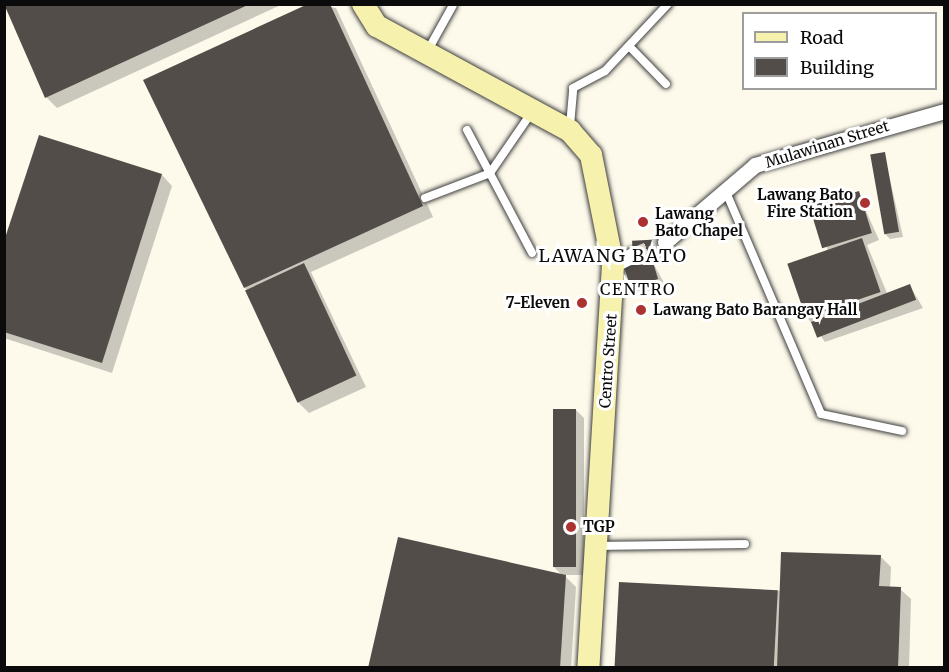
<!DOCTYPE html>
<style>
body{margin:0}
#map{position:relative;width:949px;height:672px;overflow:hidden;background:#fdfaeb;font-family:Merriweather,serif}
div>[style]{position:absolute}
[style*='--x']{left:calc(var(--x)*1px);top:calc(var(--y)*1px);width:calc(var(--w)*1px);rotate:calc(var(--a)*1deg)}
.shadow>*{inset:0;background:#0003}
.building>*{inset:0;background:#524d49;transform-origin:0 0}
.street-tunnel>*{height:15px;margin-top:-7.5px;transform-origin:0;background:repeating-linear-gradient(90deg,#d9d6c9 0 15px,transparent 0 23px)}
.roads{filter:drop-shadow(0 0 2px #3e3e3e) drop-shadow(0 0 2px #3e3e3e)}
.lane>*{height:8px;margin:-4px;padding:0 4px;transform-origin:4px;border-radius:4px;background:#fff}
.street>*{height:15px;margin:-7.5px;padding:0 7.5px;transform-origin:7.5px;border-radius:7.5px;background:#fff}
.secondary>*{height:22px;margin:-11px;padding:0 11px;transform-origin:11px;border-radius:11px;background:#f6f2ad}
.dots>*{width:16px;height:16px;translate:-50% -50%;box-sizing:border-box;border:3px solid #fff;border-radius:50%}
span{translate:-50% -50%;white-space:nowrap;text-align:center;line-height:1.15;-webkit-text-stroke:6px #fff;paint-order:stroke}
.street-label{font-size:15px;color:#0b0b0b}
.poi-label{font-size:15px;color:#0b0b0b;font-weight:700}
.right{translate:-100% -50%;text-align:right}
.left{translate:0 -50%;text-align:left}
.neighbourhood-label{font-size:16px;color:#0b0b0b;letter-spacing:1.5px}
.quarter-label{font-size:18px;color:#0b0b0b;letter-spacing:1.5px}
.frame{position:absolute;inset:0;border:6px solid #0b0b0b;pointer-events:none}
.legend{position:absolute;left:742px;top:12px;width:195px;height:78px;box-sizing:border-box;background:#fff;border:2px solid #9d9d9d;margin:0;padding:8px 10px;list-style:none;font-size:18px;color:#0b0b0b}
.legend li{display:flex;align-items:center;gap:12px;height:30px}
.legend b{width:30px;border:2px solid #9d9d9d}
</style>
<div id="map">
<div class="shadow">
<i style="clip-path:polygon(4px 4px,283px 4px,57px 108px,46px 97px)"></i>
<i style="clip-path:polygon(311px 4px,336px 8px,433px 217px,311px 272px,366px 387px,309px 413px,298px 402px,245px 287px)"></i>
<i style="clip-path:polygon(884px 153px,903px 237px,890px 239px,885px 234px)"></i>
<i style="clip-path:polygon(162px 175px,172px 186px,112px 373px,4px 338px,4px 246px)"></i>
<i style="clip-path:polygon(858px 193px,879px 240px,867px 245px,887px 293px,910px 286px,923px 308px,825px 342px,807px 317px,828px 251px,812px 208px)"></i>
<i style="clip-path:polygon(666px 243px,667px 258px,635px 257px)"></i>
<i style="clip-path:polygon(652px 261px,668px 290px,642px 298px,632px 287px)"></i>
<i style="clip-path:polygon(576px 410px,584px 418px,584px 575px,564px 575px,576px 587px,571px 668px,370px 668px,563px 576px,554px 567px)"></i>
<i style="clip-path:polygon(880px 556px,891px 567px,890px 588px,900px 589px,911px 599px,909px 668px,617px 668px,778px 591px)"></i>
</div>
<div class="building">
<i style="clip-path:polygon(4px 4px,250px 4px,45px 98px)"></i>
<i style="clip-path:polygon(308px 4px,330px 4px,423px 206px,244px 288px,143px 80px)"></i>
<i style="clip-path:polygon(39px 135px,162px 174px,102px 363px,4px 332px,4px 241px)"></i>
<i style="left:885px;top:152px;width:81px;height:15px;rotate:80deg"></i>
<i style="left:859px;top:191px;width:44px;height:52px;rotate:73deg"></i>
<i style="left:862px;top:238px;width:57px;height:79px;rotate:71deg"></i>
<i style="left:665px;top:239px;width:17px;height:33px;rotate:87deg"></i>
<i style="left:652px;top:259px;width:21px;height:29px;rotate:73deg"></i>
<i style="left:304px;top:263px;width:124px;height:65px;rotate:65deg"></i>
<i style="left:910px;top:284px;width:17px;height:106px;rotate:69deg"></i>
<i style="left:553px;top:409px;width:23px;height:158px"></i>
<i style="clip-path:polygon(398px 537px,566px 575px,560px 668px,368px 668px)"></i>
<i style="clip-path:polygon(781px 552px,881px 555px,879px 586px,901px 587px,898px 668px,777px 668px)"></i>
<i style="left:619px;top:582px;width:159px;height:86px;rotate:3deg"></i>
</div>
<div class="street-tunnel">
<i style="--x:633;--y:255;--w:35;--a:-22"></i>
</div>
<div class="roads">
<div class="lane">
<i style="--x:629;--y:46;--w:53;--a:45.8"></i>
<i style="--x:428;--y:50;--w:51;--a:-60.9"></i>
<i style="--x:570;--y:126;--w:38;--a:-85"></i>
<i style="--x:573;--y:88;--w:36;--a:-28"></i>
<i style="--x:605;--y:71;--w:92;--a:-46.8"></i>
<i style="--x:467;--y:130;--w:139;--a:62.1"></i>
<i style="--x:726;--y:192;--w:241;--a:66.8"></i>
<i style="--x:821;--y:414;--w:83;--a:11.9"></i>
<i style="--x:425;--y:198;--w:70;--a:-21"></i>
<i style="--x:490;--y:173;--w:74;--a:-55.5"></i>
<i style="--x:598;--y:546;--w:147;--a:-0.8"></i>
</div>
<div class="street">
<i style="--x:665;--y:242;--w:118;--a:-40.5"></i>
<i style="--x:755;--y:165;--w:197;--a:-15.9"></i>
<i style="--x:613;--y:265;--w:22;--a:-27"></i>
</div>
<div class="secondary">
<i style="--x:363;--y:4;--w:26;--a:58"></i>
<i style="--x:377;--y:26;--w:220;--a:28.5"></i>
<i style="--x:570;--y:131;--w:32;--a:49"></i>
<i style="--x:591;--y:155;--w:112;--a:78.7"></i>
<i style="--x:613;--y:265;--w:404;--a:93.5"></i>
</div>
</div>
<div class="dots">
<i style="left:865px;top:203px;background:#ac3232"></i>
<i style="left:643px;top:222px;background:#ac3232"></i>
<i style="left:582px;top:303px;background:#ac3232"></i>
<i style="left:641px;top:310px;background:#ac3232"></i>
<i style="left:571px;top:527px;background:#ac3232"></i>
</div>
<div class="street-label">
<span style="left:827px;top:144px;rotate:-17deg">Mulawinan Street</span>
<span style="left:608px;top:361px;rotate:-86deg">Centro Street</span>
</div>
<div class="poi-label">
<span class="right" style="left:853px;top:203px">Lawang Bato<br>Fire Station</span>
<span class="left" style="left:655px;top:222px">Lawang<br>Bato Chapel</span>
<span class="right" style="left:570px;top:303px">7-Eleven</span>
<span class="left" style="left:653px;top:310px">Lawang Bato Barangay Hall</span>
<span class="left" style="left:583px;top:527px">TGP</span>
</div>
<div class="neighbourhood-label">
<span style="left:638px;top:289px">CENTRO</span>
</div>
<div class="quarter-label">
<span style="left:613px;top:256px">LAWANG BATO</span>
</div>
<div class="frame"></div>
<ul class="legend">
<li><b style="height:8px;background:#f6f2ad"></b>Road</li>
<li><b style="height:16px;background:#524d49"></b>Building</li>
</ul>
</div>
